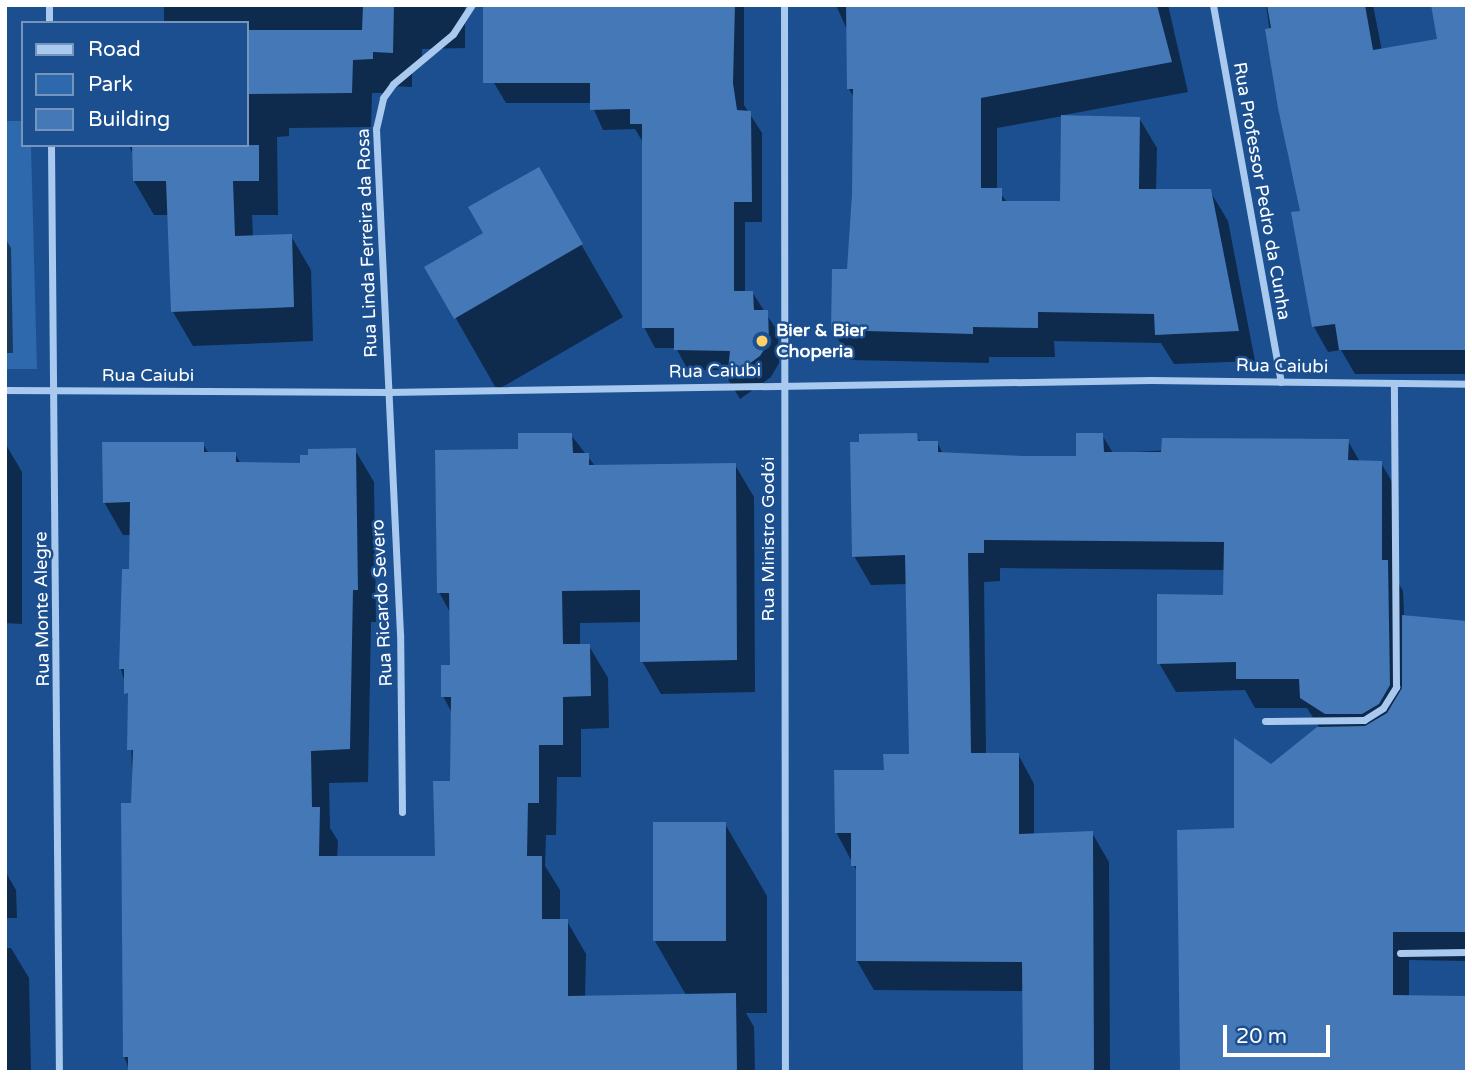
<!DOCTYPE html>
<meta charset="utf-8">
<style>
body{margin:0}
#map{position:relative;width:1472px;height:1077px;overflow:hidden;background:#1b4f8f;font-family:"Varela Round",sans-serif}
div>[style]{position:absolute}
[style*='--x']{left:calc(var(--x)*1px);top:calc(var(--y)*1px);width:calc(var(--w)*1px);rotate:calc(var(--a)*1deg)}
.green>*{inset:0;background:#2e69ad}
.shadow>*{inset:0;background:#0007}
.building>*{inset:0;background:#4478b7;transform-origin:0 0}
.street>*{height:7px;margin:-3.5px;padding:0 3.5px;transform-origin:3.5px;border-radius:3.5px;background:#a9c9ee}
.dots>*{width:19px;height:19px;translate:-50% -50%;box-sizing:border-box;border:4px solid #1b4f8f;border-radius:50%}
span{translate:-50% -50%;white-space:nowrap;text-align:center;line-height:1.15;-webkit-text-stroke:5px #1b4f8f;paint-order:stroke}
.street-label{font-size:18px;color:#fff}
.poi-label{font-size:18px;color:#fff;font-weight:700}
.left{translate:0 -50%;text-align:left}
.frame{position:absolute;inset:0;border:7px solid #fff;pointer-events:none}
.legend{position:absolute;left:21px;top:21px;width:228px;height:126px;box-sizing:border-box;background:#1b4f8f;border:2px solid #7695bc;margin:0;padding:9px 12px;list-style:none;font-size:21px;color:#fff}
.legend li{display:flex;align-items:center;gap:14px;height:35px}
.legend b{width:35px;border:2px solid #7695bc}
.scale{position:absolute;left:1223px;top:1025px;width:107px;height:32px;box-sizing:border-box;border:4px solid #fff;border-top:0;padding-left:9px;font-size:21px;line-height:24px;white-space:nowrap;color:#fff;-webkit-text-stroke:5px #1b4f8f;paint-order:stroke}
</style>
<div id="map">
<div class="green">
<i style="clip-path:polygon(5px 121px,23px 121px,23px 145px,31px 145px,37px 369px,5px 369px)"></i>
</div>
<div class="shadow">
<i style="clip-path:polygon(164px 5px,465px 5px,465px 48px,422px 49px,422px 64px,412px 64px,412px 87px,392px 86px,392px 93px,372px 93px,371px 127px,289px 128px,289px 136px,277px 137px,278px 215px,252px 215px,253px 237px,291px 236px,311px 270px,313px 341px,193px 346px,173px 312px,169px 215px,154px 215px,134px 181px,134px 157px,129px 145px,247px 145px,247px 23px,164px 23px)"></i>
<i style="clip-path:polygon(506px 5px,744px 5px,744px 105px,762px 133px,762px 222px,745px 222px,745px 292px,752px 292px,778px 332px,779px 363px,771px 377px,740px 399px,728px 379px,729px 370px,688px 370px,676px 348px,655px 348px,644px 327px,644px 144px,635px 129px,603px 130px,591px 103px,506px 103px,494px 83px)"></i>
<i style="clip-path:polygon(evenodd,836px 5px,1168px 5px,1188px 92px,1064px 115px,1139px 118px,1157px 148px,1156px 191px,1210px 191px,1228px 221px,1255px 361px,1174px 364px,1161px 343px,1054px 341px,1055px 357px,989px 357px,989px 363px,850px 360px,833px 330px,849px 270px,854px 194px,855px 99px,849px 89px,848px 32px,836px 5px,1063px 116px,1061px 203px,1008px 203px,997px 190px,997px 128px,1063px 116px)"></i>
<i style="clip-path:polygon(1266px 5px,1373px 5px,1382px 51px,1439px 41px,1467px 5px,1467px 374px,1355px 374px,1341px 350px,1328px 352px,1314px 327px,1293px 214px,1302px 212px,1288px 155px)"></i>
<i style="clip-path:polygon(5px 238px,11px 248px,13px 353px,5px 353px)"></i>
<i style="clip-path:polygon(578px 239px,623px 317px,497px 390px,427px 268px)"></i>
<i style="clip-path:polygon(571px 435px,595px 466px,735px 465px,754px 497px,755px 692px,661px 694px,642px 661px,642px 622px,580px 623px,580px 646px,589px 646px,608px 678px,609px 728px,581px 729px,581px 777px,557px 777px,556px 835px,546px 835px,545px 866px,560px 890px,560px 921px,567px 921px,586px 954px,585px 997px,686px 995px,655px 941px,725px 824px,767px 896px,767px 1013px,746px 1013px,754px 1027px,755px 1072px,130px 1072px,124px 1056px,133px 805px,130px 701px,121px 669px,123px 570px,131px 571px,131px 535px,123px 535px,104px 502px,203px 444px,209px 454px,235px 454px,241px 464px,302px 464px,355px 450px,374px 482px,376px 622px,371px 622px,368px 782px,329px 783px,330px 828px,338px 841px,337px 858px,437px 857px,452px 783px,452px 713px,443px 696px,452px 666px,451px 614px,439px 592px,520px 450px)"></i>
<i style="clip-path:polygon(916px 435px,921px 443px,937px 442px,943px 454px,1078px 458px,1102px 435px,1113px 453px,1348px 441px,1360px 462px,1381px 463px,1398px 492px,1398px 582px,1403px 591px,1404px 616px,1467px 623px,1467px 961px,1409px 960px,1409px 997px,1181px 1072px,1236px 830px,1271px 766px,1319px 727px,1307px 708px,1255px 708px,1245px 690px,1176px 692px,1159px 663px,1225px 597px,1225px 570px,1000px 568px,1000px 581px,984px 582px,986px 755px,1018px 754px,1034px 784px,1034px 836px,1092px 833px,1109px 862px,1110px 1072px,1025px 1072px,1024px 991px,874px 990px,857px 961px,858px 873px,836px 832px,885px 772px,911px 756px,907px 584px,871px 585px,854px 556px)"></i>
<i style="clip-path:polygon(5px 443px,22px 472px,22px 624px,5px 623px)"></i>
<i style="clip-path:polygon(5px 871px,16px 890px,17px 918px,5px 918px)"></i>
<i style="clip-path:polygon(5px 948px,11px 948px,29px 978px,31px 1072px,5px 1072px)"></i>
</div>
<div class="building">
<i style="clip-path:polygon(363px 5px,394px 5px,393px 53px,373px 52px,373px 59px,353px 60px,352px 93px,247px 94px,247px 30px,362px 30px)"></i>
<i style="clip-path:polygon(483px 5px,735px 5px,733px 83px,737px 110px,751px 111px,752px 202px,734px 202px,734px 291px,753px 291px,754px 310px,768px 310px,769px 342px,760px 356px,727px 380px,730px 351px,674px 350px,674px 328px,642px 328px,642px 124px,630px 124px,630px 109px,590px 110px,590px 83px,483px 83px)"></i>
<i style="clip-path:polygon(846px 5px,1157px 5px,1172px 62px,981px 98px,981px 188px,1002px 188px,1002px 201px,1060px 201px,1061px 115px,1140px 117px,1139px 189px,1211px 189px,1239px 331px,1155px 335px,1154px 314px,1038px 312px,1038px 328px,973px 327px,973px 334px,831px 330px,832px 269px,847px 269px,852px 194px,853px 89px,847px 89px)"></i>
<i style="clip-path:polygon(1267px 5px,1365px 5px,1373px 50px,1437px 39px,1431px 5px,1467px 5px,1467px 350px,1339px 350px,1335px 324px,1312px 327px,1291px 212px,1300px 211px,1278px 108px,1265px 29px,1271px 28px)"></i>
<i style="clip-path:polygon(132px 145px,259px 145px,259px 181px,233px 181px,235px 236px,292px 234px,294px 307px,171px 312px,166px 181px,133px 181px)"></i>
<i style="clip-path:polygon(539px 167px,583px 244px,454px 319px,424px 267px,483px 233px,468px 207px)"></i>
<i style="clip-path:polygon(518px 433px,572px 433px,573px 453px,589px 453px,589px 465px,736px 463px,737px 660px,640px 662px,640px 590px,562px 591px,563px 644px,590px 644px,591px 696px,563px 697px,563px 745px,539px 745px,539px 803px,528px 803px,527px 856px,542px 856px,542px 919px,568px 919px,568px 996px,736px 993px,737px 1072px,128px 1072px,128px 1057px,123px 1057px,121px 803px,131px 803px,133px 750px,127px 750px,128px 693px,124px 694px,124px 669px,119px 669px,122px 569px,129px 569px,130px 502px,103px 503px,102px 442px,204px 442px,204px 452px,236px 452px,236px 462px,300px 463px,300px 455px,308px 455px,308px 449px,356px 448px,358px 590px,353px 590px,350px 749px,311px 751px,312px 807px,320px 807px,319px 856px,435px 856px,433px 781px,450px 781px,451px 697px,441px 697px,441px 665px,450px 665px,449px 593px,437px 593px,435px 450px,518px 449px)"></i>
<i style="clip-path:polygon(917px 433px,918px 441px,938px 441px,938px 452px,1024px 456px,1076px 456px,1076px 433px,1103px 433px,1104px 452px,1161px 452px,1162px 438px,1349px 439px,1348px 460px,1382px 461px,1382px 560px,1388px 560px,1390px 685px,1379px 704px,1362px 714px,1325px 714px,1300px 698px,1299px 679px,1236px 679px,1236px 662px,1157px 664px,1157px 594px,1223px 595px,1224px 542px,984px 540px,984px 553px,968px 553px,971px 753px,1019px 753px,1019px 834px,1093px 831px,1094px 1072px,1023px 1072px,1022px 962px,856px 961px,856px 866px,851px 866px,851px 833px,835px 833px,834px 770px,884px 770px,883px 754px,909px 754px,905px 555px,852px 557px,850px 442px,859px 442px,859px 434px)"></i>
<i style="clip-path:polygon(1402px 615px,1467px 621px,1467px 932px,1393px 932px,1393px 995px,1467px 996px,1467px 1072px,1180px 1072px,1177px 830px,1234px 828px,1234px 738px,1271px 764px,1317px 727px,1365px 726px,1387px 713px,1402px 688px)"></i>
<i style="left:726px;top:822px;width:119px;height:73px;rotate:90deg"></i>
</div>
<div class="street">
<i style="--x:49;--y:5;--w:18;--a:90"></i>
<i style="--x:784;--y:5;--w:1067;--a:89.95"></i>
<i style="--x:1213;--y:5;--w:383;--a:79.8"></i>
<i style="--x:51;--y:145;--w:927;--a:89.51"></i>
<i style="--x:5;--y:390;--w:383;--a:0.3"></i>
<i style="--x:388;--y:392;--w:763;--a:-0.9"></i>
<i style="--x:1151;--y:380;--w:316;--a:0.7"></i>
<i style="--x:1265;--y:721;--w:99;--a:-0.6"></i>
<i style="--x:1364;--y:720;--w:22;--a:-32"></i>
<i style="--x:1383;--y:708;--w:25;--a:-58"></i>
<i style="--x:1396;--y:687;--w:304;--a:-90.4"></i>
<i style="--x:402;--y:812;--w:178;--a:-90.6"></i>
<i style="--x:400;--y:634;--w:506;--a:-92.72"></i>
<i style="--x:376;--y:129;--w:32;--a:-77"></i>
<i style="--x:383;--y:98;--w:17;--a:-54"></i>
<i style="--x:393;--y:84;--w:78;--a:-39.8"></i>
<i style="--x:453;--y:34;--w:35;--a:-57"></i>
<i style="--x:1400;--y:953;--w:67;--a:-0.9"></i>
</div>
<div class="dots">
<i style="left:762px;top:341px;background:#ffd166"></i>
</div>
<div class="street-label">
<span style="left:1262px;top:191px;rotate:80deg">Rua Professor Pedro da Cunha</span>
<span style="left:367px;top:243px;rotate:-92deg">Rua Linda Ferreira da Rosa</span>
<span style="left:1282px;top:366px;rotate:1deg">Rua Caiubi</span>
<span style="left:715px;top:371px;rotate:-1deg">Rua Caiubi</span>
<span style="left:148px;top:375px">Rua Caiubi</span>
<span style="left:768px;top:539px;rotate:-90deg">Rua Ministro Godói</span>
<span style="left:382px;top:603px;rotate:-93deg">Rua Ricardo Severo</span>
<span style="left:42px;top:609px;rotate:-91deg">Rua Monte Alegre</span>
</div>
<div class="poi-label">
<span class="left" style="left:776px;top:341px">Bier &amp; Bier<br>Choperia</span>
</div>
<div class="frame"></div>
<ul class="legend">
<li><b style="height:9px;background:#a9c9ee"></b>Road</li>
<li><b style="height:19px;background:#2e69ad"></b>Park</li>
<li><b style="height:19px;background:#4478b7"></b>Building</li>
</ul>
<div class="scale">20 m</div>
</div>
